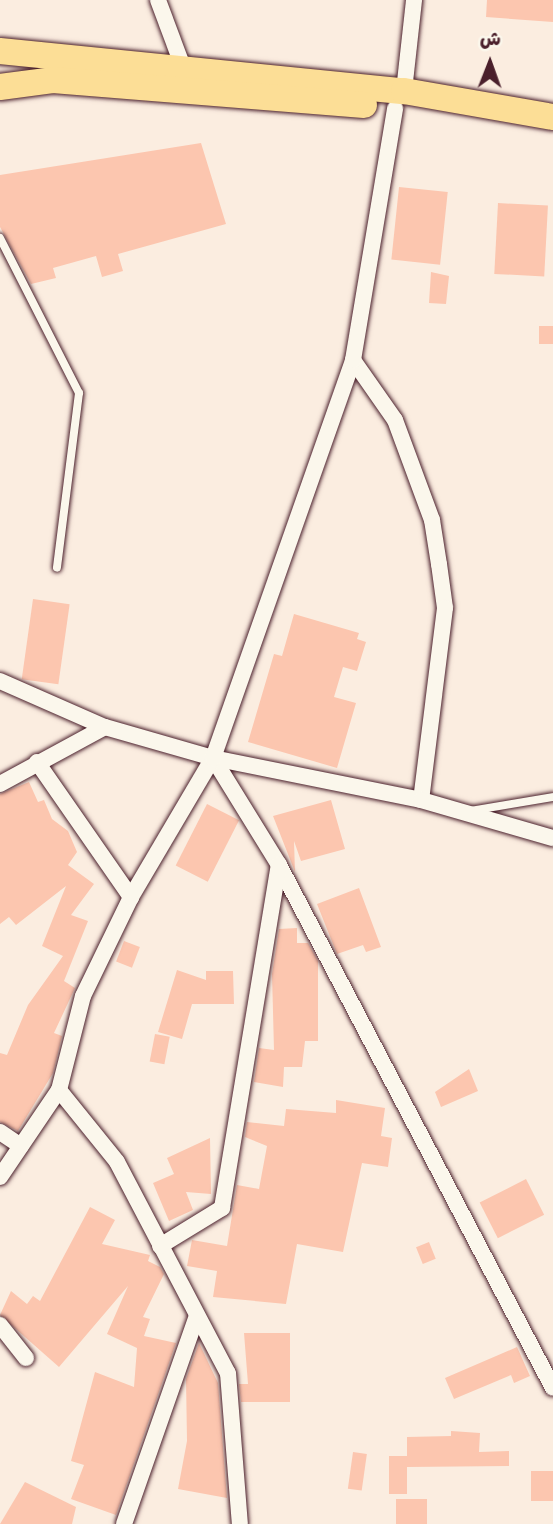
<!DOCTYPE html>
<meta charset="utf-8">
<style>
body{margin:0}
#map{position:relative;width:553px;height:1524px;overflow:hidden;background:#fbede0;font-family:Dekko,"Playpen Sans Arabic",sans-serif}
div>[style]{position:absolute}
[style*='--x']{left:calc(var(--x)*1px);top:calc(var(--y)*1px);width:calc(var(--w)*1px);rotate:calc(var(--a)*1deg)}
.building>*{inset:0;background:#fcc6af;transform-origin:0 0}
.roads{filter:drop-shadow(0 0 2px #4a1f2b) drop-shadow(0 0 2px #4a1f2b)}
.service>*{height:8px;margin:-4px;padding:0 4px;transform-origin:4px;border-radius:4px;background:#fbf7ec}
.minor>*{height:16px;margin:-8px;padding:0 8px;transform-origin:8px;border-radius:8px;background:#fbf7ec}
.primary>*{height:26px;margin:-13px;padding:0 13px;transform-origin:13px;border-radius:13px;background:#fcde96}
span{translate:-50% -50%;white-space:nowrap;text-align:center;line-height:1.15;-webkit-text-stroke:6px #fbf7ec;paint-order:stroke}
.north{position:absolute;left:455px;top:28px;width:70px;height:70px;-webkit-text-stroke:5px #fbf7ec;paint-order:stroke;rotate:1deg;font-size:19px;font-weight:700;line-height:28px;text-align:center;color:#4a1f2b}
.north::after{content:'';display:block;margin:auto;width:24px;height:32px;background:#4a1f2b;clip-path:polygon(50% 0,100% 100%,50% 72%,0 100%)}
</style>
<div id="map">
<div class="building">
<i style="clip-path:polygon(487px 0,553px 0,553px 22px,486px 17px)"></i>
<i style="clip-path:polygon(201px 143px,226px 224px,118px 254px,123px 271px,102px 277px,96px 256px,53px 268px,56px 278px,31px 284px,0 227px,0 175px)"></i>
<i style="left:399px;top:187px;width:49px;height:73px;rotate:6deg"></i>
<i style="left:498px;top:203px;width:50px;height:71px;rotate:3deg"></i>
<i style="clip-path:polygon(431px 272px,449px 276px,446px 304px,429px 303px)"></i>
<i style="left:539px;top:326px;width:14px;height:18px"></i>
<i style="left:33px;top:599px;width:37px;height:81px;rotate:8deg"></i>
<i style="clip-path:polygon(294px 614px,359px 633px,357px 639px,366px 642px,357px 671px,343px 667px,334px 697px,356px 703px,337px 768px,248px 742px,274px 654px,282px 656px)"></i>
<i style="clip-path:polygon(29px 782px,38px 802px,44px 800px,52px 819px,68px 831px,77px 852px,68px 865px,94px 884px,71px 915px,88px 921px,64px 981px,75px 988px,54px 1033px,62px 1036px,53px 1073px,18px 1131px,0 1122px,0 1053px,7px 1055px,28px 1005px,63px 956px,42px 946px,66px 886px,16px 925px,9px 917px,0 924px,0 794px)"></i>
<i style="clip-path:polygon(331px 800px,345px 849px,301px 861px,294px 841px,295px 872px,273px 816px)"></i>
<i style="left:207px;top:804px;width:36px;height:69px;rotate:27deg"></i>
<i style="clip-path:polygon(359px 888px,381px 947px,366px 952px,363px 945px,337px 954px,317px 904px)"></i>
<i style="clip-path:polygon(297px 928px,297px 943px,308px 943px,318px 961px,318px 1041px,305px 1041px,302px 1067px,284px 1067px,283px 1087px,254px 1082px,259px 1048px,274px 1050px,272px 974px,279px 929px)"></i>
<i style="left:124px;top:941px;width:17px;height:22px;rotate:21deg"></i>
<i style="clip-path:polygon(177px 970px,206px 980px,206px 971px,233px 971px,234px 1004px,192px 1004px,182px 1039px,158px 1032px)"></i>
<i style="left:155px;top:1034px;width:15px;height:28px;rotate:11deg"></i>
<i style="clip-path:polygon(469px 1069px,478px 1091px,441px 1107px,435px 1092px)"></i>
<i style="clip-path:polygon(336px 1100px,385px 1108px,381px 1136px,392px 1138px,388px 1167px,362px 1163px,343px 1252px,297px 1244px,286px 1304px,213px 1297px,217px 1271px,187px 1266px,192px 1240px,227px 1246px,237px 1185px,259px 1189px,267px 1146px,245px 1137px,247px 1122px,284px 1126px,286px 1109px,336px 1113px)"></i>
<i style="clip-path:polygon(210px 1138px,211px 1194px,186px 1192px,193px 1210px,169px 1221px,153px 1183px,174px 1174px,167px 1158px)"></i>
<i style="left:526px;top:1179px;width:40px;height:52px;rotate:63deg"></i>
<i style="clip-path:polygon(90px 1207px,115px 1220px,102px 1244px,150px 1255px,148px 1261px,160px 1267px,164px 1274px,143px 1317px,150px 1319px,144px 1336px,176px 1343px,116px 1515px,71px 1499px,84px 1465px,71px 1461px,95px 1372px,134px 1387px,137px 1348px,107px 1334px,128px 1286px,59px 1367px,0 1315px,11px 1291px,27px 1304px,33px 1296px,40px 1301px)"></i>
<i style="left:429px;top:1242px;width:18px;height:14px;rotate:68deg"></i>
<i style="clip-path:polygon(244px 1333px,290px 1333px,290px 1402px,241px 1402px,239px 1384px,248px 1384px)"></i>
<i style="clip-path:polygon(199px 1343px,218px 1383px,227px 1498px,178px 1489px,187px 1441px,186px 1379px)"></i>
<i style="clip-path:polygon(517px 1347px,530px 1376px,514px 1383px,511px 1375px,454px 1399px,445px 1378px)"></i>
<i style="clip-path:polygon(451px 1431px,480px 1433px,479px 1452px,509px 1451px,509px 1466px,407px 1467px,407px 1437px,451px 1436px)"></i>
<i style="left:353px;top:1452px;width:14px;height:37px;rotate:8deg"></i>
<i style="left:389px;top:1456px;width:18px;height:38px"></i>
<i style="left:553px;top:1471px;width:30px;height:22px;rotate:90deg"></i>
<i style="clip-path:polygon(25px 1482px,76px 1507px,72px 1524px,0 1524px)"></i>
<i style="left:396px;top:1499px;width:31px;height:25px"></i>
</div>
<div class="roads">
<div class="service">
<i style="--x:0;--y:238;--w:174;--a:63"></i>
<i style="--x:79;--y:393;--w:176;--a:97.2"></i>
<i style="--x:470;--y:811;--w:84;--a:-9.6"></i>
</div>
<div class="minor">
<i style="--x:158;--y:0;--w:75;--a:69.6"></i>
<i style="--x:404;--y:91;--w:92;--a:-83.7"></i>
<i style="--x:353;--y:360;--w:73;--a:55"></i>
<i style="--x:395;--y:420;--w:107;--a:69.7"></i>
<i style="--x:432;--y:520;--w:45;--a:81"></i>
<i style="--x:439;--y:564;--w:44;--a:82.2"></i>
<i style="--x:445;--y:608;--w:193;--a:97.1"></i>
<i style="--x:0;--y:681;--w:115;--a:23.7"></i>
<i style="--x:105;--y:727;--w:112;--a:16"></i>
<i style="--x:213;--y:758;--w:212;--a:11.4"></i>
<i style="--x:421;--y:800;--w:137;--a:16.1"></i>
<i style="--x:213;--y:758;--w:126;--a:58.3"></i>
<i style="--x:279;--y:865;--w:590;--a:62.35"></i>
<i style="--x:37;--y:762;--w:165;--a:55.2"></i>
<i style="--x:0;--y:784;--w:119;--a:-28.5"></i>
<i style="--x:59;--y:1090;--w:92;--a:51.1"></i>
<i style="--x:117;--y:1162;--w:238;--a:62.3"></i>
<i style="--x:228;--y:1373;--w:151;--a:85.5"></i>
<i style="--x:0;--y:1132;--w:25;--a:34"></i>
<i style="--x:0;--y:1177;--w:105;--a:-55.9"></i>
<i style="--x:59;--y:1090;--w:97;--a:-75.7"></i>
<i style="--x:83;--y:996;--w:110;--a:-64.1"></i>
<i style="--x:131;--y:897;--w:161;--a:-59.5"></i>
<i style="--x:213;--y:758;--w:422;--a:-70.6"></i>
<i style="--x:353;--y:360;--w:255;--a:-80.5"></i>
<i style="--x:160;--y:1246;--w:73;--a:-31.5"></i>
<i style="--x:222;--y:1208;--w:348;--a:-80.6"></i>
<i style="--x:0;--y:1325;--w:42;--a:51.8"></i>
<i style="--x:124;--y:1524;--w:220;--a:-70.7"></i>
</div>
<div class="primary">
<i style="--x:0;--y:51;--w:406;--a:5.7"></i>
<i style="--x:404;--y:91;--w:151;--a:9.9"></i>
<i style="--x:0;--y:87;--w:53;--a:-7.5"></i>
<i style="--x:53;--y:80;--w:312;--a:4.6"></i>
</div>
</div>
<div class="north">ش</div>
</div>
